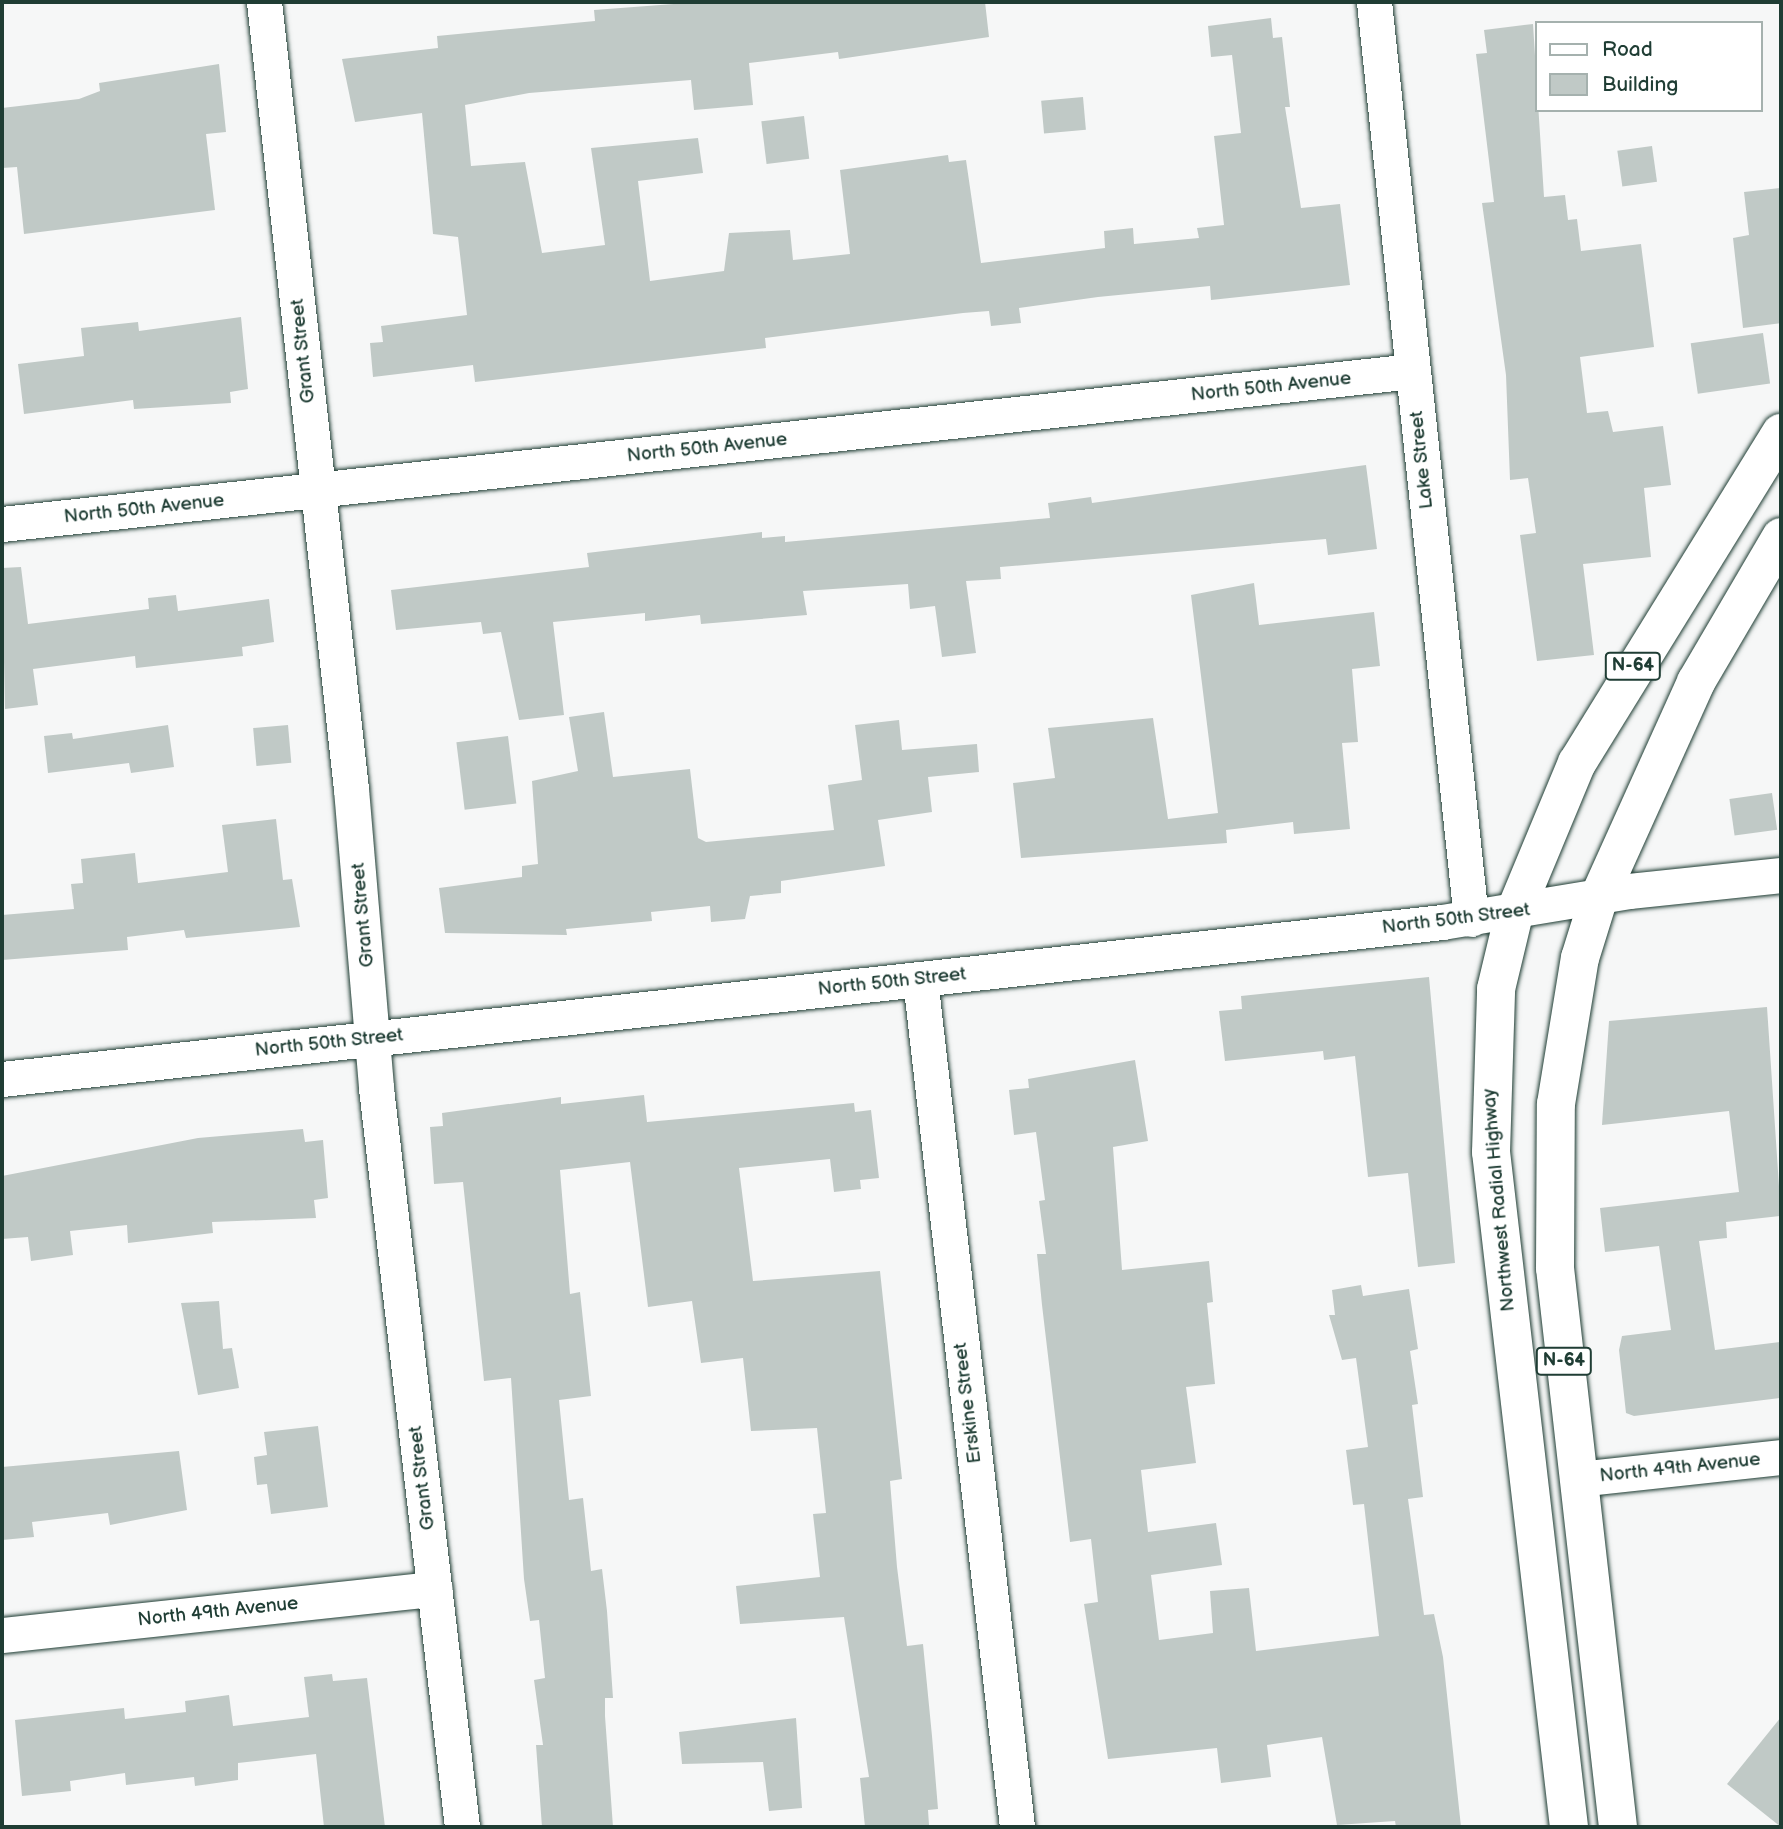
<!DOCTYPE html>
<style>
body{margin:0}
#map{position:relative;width:1783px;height:1829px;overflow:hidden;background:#f6f7f7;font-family:"Balsamiq Sans",sans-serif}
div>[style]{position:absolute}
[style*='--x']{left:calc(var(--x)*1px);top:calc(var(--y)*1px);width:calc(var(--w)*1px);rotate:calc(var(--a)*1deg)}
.building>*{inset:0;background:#c0c9c6;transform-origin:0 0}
.roads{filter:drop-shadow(0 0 2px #1f3d34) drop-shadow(0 0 2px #1f3d34)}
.street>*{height:35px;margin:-17.5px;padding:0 17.5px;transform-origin:17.5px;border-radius:17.5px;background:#fff}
.primary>*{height:38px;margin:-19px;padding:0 19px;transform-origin:19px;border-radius:19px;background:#fff}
span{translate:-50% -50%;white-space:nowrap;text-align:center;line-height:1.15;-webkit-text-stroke:5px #fff;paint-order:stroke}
.shield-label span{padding:2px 5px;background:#fff;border:2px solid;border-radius:5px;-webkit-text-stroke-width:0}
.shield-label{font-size:18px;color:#1f3d34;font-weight:700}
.street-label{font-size:19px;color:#1f3d34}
.frame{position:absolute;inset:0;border:4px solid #1f3d34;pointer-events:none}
.legend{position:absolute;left:1535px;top:21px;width:228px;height:91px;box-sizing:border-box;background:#fff;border:2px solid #a5b1ae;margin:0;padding:9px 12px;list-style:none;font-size:21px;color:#1f3d34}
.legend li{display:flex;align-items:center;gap:14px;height:35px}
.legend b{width:35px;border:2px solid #a5b1ae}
</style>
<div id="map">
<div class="building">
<i style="clip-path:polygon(700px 2px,985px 2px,989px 37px,839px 59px,838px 52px,749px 63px,753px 105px,694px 110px,691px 80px,529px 93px,465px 105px,471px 166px,525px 162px,542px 253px,605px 245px,591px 148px,698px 138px,703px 173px,638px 181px,650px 281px,724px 271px,729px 233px,790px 230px,793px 260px,850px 254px,840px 170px,948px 155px,949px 162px,966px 160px,981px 263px,1105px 248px,1104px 231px,1133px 228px,1134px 244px,1199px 238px,1197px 228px,1224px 225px,1214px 136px,1241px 133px,1232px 55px,1211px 57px,1208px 26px,1271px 18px,1273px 38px,1282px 37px,1290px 107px,1285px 107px,1301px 208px,1340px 204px,1350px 285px,1211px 300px,1210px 286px,1098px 297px,1019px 308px,1021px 323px,991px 326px,989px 311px,963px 313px,765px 338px,766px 348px,475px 382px,473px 365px,373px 377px,370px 343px,383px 342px,381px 326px,467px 315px,458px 237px,433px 234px,422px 113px,355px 122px,342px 59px,438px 48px,437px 36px,595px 21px,594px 10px)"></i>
<i style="clip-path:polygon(1533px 24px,1544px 197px,1565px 195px,1568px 220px,1577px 219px,1581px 251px,1641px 244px,1654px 347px,1580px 357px,1587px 413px,1608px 411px,1613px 432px,1663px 426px,1671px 485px,1644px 488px,1651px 557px,1583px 564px,1594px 655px,1537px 661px,1520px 535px,1536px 533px,1528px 478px,1510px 480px,1506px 375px,1482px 203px,1494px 202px,1476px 54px,1487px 53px,1484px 30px)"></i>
<i style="clip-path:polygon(219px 64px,226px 132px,206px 134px,215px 210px,24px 234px,17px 167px,2px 168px,2px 108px,79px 99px,100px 91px,99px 83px)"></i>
<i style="left:1083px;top:97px;width:33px;height:42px;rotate:85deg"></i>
<i style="left:804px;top:116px;width:43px;height:43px;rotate:83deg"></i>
<i style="left:1652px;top:146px;width:36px;height:35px;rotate:82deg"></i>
<i style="clip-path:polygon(1781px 188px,1781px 323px,1743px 328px,1733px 238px,1749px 235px,1744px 192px)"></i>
<i style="clip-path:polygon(241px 317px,248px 389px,230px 392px,231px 403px,134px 409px,133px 400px,24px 414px,18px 364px,84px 356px,81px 328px,138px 322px,139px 331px)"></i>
<i style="left:1763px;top:333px;width:51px;height:73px;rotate:82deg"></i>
<i style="clip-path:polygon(1366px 465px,1377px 549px,1328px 555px,1326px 539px,1000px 567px,1001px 579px,966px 581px,976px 653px,942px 657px,935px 606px,910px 609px,908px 584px,803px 591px,807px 615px,701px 624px,700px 615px,645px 621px,645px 613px,553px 622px,564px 715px,519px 720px,501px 632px,483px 634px,481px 622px,396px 630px,391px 590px,589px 567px,587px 553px,762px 532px,762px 538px,785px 536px,785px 542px,1050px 518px,1048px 503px,1091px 497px,1092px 503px)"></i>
<i style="clip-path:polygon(21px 567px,28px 624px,149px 609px,148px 598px,176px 595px,178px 611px,269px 599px,274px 642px,242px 647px,243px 656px,136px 668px,135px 656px,33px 669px,38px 705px,5px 709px,2px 568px)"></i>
<i style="clip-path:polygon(1254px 583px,1259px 625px,1374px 612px,1380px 666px,1352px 669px,1358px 742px,1342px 743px,1350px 829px,1294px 834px,1293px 822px,1226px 830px,1227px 843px,1021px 858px,1013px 783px,1055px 778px,1048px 728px,1153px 718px,1168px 819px,1218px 813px,1191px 595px)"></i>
<i style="clip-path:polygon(604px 712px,613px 777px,690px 769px,698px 838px,706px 842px,834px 830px,828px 785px,862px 780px,855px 725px,899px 720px,902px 750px,977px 744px,979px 772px,928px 777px,932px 812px,878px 820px,885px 866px,781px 881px,781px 893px,750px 896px,745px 919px,711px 922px,710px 906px,651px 912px,652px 921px,566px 929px,567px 935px,445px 933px,439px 888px,522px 877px,522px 866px,538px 864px,532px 781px,578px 771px,569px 717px)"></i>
<i style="clip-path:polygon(168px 725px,174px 767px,131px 773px,129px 763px,48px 773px,44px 736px,72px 733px,73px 739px)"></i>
<i style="left:288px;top:725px;width:38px;height:35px;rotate:85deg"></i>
<i style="left:508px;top:736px;width:68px;height:52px;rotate:83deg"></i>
<i style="left:1772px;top:793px;width:37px;height:43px;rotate:82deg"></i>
<i style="clip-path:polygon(276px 819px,283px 880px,292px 879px,300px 927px,186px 938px,184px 930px,127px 937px,128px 950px,2px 960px,2px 915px,74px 909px,71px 884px,83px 883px,81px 859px,135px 853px,138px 883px,228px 872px,222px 825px)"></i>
<i style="clip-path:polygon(1429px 977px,1455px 1263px,1418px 1267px,1408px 1173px,1368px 1177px,1355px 1056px,1324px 1060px,1323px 1051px,1225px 1061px,1219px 1011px,1242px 1009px,1241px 996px)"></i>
<i style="clip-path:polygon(1767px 1007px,1781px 1216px,1726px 1222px,1727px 1238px,1699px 1241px,1715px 1350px,1781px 1342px,1781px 1398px,1634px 1416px,1626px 1413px,1619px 1350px,1622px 1336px,1671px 1330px,1659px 1246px,1605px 1252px,1600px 1208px,1739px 1192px,1729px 1111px,1602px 1125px,1609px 1021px)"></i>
<i style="clip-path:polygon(1135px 1060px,1148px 1141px,1113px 1147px,1122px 1270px,1209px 1261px,1213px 1302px,1207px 1303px,1215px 1384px,1186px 1387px,1196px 1463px,1141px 1470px,1148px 1532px,1216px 1523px,1222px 1565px,1151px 1575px,1159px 1640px,1213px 1633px,1210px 1591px,1249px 1588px,1256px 1651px,1379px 1636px,1364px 1504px,1353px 1505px,1346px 1450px,1368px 1447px,1356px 1358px,1342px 1360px,1329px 1315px,1335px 1315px,1332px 1290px,1361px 1285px,1363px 1296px,1409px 1289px,1418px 1349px,1410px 1351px,1418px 1404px,1412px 1405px,1423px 1497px,1408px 1499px,1424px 1615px,1434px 1614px,1443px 1657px,1461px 1827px,1396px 1827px,1395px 1821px,1337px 1825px,1322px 1737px,1267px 1745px,1271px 1777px,1221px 1783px,1217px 1748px,1108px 1759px,1084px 1604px,1098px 1602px,1091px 1539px,1070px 1542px,1042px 1305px,1037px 1254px,1046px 1254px,1039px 1201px,1045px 1200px,1036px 1132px,1014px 1135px,1009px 1090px,1029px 1088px,1028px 1079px)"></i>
<i style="clip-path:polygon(644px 1095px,647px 1122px,854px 1103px,855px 1112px,871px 1110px,879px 1178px,860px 1180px,861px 1189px,834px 1192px,830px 1159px,739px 1168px,753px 1281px,880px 1271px,902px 1479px,890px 1481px,897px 1567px,907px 1646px,923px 1644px,932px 1736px,938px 1809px,928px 1810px,929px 1825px,865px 1827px,860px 1778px,869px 1777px,844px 1617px,740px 1624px,736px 1586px,820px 1577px,813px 1514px,826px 1513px,817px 1428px,751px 1431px,743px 1358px,701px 1363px,692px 1301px,648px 1307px,630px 1162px,560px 1170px,570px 1294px,580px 1292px,591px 1396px,559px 1400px,569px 1500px,583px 1498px,591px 1571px,602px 1569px,607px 1611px,613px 1698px,605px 1698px,605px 1716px,613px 1827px,542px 1827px,536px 1745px,543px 1745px,534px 1680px,545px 1678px,539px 1620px,530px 1621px,524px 1579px,511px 1378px,484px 1381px,463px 1182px,434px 1184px,430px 1127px,443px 1126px,442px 1113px,561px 1097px,561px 1104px)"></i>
<i style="clip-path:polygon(303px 1129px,305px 1142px,323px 1140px,328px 1198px,314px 1200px,316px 1218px,212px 1222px,213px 1233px,128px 1243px,127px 1225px,70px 1231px,73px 1255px,31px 1261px,28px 1237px,2px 1239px,2px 1176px,198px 1138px)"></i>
<i style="clip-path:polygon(219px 1301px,223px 1349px,232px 1348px,239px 1388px,198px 1395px,181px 1303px)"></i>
<i style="clip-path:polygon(318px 1426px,328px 1507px,271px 1514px,267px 1484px,257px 1485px,254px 1457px,267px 1455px,264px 1432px)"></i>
<i style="clip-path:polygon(179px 1451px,187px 1510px,110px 1525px,108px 1513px,32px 1522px,34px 1537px,2px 1540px,2px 1467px)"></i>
<i style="clip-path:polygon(332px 1674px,333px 1681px,367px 1678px,385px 1827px,324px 1827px,316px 1754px,238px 1763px,238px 1780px,195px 1786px,194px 1777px,126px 1785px,125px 1773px,70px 1781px,71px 1791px,22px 1796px,15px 1720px,124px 1708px,125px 1719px,186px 1712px,185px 1701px,229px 1695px,233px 1726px,309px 1717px,304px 1677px)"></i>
<i style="clip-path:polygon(1781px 1717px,1781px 1827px,1727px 1784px)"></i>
<i style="clip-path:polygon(796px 1718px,802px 1808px,769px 1811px,763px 1762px,682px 1764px,679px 1732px)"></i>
</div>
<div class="roads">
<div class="street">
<i style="--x:264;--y:2;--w:792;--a:83.69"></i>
<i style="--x:351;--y:789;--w:300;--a:85.2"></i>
<i style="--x:376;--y:1088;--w:744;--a:83.36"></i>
<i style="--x:1374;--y:2;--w:922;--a:83.96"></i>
<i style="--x:2;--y:524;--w:1419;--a:-6.19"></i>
<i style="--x:920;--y:979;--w:854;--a:83.47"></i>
<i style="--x:2;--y:1079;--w:1449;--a:-6.22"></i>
<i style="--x:1442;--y:922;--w:190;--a:-9.4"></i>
<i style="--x:1629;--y:891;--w:153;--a:-6"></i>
<i style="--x:1578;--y:1479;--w:204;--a:-6.2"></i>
<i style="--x:2;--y:1635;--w:435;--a:-6.1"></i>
</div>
<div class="primary">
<i style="--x:1569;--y:1827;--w:679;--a:-96.59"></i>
<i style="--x:1491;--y:1152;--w:163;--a:-88.2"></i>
<i style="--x:1496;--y:989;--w:77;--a:-76.5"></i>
<i style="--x:1514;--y:914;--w:164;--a:-67.4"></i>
<i style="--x:1577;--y:763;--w:388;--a:-58.3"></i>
<i style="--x:1618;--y:1827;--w:563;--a:-96.43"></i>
<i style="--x:1555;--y:1268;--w:164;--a:-89.7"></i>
<i style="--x:1556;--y:1104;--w:148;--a:-80.7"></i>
<i style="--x:1580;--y:958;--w:64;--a:-72.7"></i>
<i style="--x:1599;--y:897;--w:236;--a:-65.7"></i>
<i style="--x:1696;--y:682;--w:168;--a:-59.6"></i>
</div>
</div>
<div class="shield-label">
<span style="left:1633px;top:666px">N-64</span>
<span style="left:1564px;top:1361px">N-64</span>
</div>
<div class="street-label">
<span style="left:303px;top:351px;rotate:-96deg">Grant Street</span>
<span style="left:1271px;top:387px;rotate:-6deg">North 50th Avenue</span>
<span style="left:707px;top:448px;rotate:-6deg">North 50th Avenue</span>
<span style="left:1422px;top:460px;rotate:-96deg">Lake Street</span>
<span style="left:144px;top:509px;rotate:-6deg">North 50th Avenue</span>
<span style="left:363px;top:915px;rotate:-95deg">Grant Street</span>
<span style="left:1456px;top:919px;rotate:-7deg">North 50th Street</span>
<span style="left:892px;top:982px;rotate:-6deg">North 50th Street</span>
<span style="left:329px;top:1043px;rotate:-6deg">North 50th Street</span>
<span style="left:1499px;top:1200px;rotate:-95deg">Northwest Radial Highway</span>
<span style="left:968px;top:1403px;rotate:-97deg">Erskine Street</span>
<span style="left:1680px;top:1468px;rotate:-6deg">North 49th Avenue</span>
<span style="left:422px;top:1478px;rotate:-97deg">Grant Street</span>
<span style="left:218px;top:1612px;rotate:-6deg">North 49th Avenue</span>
</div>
<div class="frame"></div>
<ul class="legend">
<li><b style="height:9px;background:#fff"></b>Road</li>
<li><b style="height:19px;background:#c0c9c6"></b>Building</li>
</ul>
</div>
